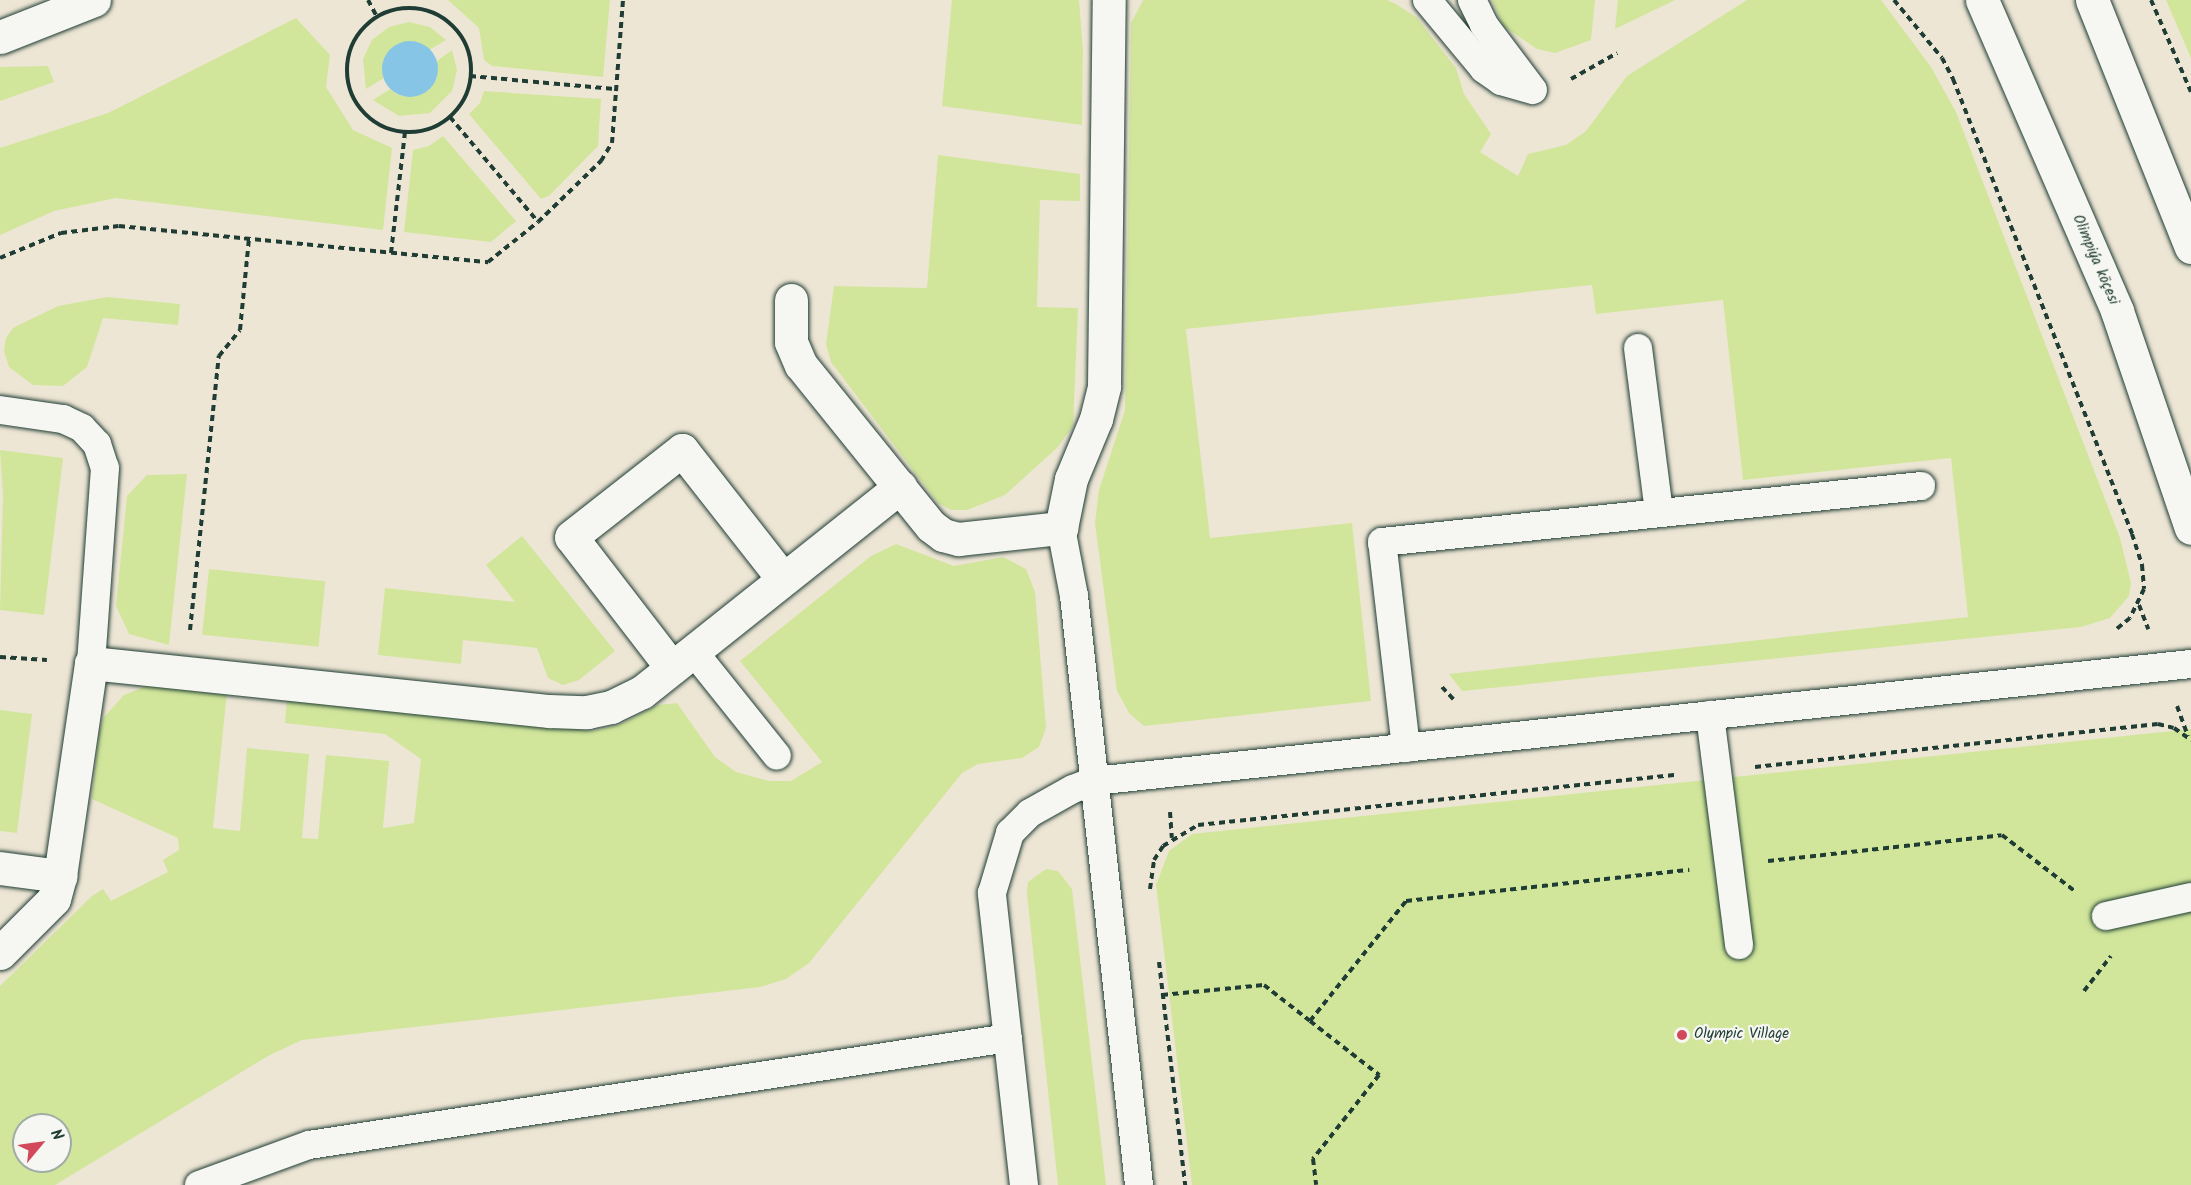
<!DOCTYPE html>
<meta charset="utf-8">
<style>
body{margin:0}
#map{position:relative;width:2191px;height:1185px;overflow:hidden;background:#eee6d5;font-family:Kalam,sans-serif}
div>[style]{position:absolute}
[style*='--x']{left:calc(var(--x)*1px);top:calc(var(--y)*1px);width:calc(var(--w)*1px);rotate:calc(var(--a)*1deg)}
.green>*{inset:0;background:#d1e69b;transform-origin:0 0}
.water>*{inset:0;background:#86c5e6}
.round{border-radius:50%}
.path>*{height:4px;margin-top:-2px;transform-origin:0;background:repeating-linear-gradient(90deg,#1f3d34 0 6px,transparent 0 10.5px)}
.path>.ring{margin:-2px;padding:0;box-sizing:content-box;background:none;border:4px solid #1f3d34;border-radius:50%}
.roads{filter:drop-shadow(0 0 2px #1f3d34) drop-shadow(0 0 2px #1f3d34)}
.lane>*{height:28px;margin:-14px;padding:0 14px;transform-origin:14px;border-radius:14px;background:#f6f6f2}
.street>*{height:33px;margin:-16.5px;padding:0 16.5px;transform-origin:16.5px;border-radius:16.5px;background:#f6f6f2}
.dots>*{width:16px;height:16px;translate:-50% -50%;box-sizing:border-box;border:3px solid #f6f6f2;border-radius:50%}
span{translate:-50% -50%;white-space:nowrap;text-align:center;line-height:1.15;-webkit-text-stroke:4.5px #f6f6f2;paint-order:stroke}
.street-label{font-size:15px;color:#1f3d34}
.poi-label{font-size:15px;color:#1f3d34}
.left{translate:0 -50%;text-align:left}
.north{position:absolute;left:12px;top:1113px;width:60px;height:60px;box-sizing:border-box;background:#f6f6f2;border:2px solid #a0aca6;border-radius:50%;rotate:61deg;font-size:16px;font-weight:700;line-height:24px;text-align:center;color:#1f3d34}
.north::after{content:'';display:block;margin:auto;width:21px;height:27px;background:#d1495b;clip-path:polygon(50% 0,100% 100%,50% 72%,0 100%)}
</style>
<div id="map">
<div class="green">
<i style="clip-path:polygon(448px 0,610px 0,603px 77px,492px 66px,484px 60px,479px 28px)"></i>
<i style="clip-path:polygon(952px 0,1079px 0,1083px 51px,1082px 125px,942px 106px)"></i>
<i style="clip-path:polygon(1143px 0,1387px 0,1396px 4px,1416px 17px,1456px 68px,1464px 94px,1491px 134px,1480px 152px,1518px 176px,1528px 154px,1566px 145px,1586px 131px,1627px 76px,1747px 0,1881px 0,1931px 67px,1956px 112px,2120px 538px,2131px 583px,2129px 596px,2110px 618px,2081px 627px,1462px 691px,1449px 674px,1968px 617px,1951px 458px,1743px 480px,1723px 300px,1596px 314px,1592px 285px,1186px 329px,1210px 538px,1352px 523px,1371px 701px,1144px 726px,1129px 713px,1117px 691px,1095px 523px,1099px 490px,1125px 410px,1131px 23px)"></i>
<i style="clip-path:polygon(1492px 0,1595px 0,1591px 40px,1555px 53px,1537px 49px,1503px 26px)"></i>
<i style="clip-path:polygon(1618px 0,1675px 0,1615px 29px)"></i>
<i style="clip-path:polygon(2166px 0,2191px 0,2191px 58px)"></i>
<i style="clip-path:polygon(296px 18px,330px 55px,326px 87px,353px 130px,392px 148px,383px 230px,116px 198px,54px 211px,0 235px,0 148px,108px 113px)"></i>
<i style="clip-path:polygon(409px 22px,430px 27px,446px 40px,429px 50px,422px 44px,399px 44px,392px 48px,387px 54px,384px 78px,366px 89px,363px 59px,372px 40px,389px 27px)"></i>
<i style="clip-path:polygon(452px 50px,457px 70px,452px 91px,430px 113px,399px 116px,373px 100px,390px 89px,398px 95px,428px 91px,437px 78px,437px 61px)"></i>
<i style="clip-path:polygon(48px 66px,54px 82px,0 101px,0 67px)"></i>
<i style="clip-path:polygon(484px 91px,601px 99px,598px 146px,549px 196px,541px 199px,469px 114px,480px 103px)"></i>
<i style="clip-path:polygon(443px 136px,516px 221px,491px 242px,404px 232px,413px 150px,429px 146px)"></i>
<i style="clip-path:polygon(938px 155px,1080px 174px,1080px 201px,1040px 200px,1037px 307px,1078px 308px,1073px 426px,1057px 448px,1005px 495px,967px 510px,951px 510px,938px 503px,831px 362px,826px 344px,834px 286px,927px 288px)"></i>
<i style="clip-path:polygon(107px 297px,180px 304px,178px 325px,103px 318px,87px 367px,63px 386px,33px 385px,9px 367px,4px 351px,6px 338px,13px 328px,58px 306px)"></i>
<i style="clip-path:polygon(0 450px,63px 458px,44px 615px,0 610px,3px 496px)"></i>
<i style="clip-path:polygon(187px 474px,169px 645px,129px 634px,116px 606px,127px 496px,147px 475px)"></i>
<i style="clip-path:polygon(522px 536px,615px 651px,579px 680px,563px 685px,548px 678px,537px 648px,463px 640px,461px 664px,378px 655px,385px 588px,515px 602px,486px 565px)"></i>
<i style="clip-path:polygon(evenodd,896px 544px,954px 566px,1003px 557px,1026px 569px,1035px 592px,1046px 728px,1039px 747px,1022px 758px,978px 764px,962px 773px,809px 963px,786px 979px,760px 987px,302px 1040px,268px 1056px,55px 1185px,0 1185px,0 986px,92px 896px,103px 889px,111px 901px,168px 872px,163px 860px,179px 850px,178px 838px,92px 799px,99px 732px,104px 717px,124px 695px,144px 687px,174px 686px,227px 692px,213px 828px,240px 831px,247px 748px,309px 754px,302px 838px,318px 839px,326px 755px,389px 761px,383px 828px,414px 823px,421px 759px,385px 734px,285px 723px,287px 699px,593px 731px,621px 724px,658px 705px,677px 703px,715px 757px,736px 772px,769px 781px,791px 781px,822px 762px,740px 661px,871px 556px,896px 544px,24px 1125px,60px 1125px,60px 1161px,24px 1161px,24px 1125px)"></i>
<i style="left:209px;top:569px;width:117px;height:66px;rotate:6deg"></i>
<i style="clip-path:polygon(0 710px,32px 714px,17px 833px,0 831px)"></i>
<i style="clip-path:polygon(2191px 729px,2191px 1185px,1192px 1185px,1156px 885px,1169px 851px,1192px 834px)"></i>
<i style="clip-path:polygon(1046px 869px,1058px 871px,1072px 889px,1106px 1185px,1058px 1185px,1027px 894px,1028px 882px)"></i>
</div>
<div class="water">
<i class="round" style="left:382px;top:41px;width:56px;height:56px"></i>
</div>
<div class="path">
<i style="--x:368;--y:0;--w:19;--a:62"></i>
<i style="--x:1894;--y:0;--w:75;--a:50.4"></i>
<i style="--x:1942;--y:58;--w:24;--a:62"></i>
<i style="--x:1953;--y:79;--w:489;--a:68.5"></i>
<i style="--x:2132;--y:534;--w:33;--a:72"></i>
<i style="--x:2142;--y:565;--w:24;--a:85"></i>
<i style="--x:2144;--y:589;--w:32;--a:116"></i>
<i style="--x:2130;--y:618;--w:19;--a:141"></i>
<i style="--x:2151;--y:0;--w:100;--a:66.5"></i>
<i class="ring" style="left:347px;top:8px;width:120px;height:120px"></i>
<i style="--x:470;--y:76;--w:148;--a:5.1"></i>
<i style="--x:1571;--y:79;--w:53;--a:-29.5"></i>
<i style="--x:450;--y:117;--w:137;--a:50"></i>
<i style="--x:391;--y:253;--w:122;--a:-83.4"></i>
<i style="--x:0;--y:258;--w:66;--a:-22.3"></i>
<i style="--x:61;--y:233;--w:58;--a:-6.9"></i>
<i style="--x:119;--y:226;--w:371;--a:5.6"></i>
<i style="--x:488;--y:262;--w:64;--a:-38.7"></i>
<i style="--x:538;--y:222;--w:88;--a:-44.1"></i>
<i style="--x:601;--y:161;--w:21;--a:-59"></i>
<i style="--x:612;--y:143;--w:143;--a:-85.6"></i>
<i style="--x:2139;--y:605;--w:26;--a:69"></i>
<i style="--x:190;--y:630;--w:276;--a:-84"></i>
<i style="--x:219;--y:356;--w:33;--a:-51"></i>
<i style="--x:240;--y:330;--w:91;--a:-84.4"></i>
<i style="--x:0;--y:657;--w:47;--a:3.7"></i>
<i style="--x:1442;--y:687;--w:19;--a:47"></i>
<i style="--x:2177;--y:706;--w:32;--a:70"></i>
<i style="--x:1755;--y:767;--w:405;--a:-6.1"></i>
<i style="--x:2158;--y:724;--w:16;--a:14"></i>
<i style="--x:2174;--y:728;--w:21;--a:35"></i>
<i style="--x:1170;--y:812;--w:26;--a:86"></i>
<i style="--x:1768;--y:861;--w:235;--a:-6.3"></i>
<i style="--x:2002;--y:835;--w:93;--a:37.6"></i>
<i style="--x:1150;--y:889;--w:29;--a:-82"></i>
<i style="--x:1154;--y:860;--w:17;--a:-57"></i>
<i style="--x:1163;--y:846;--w:41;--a:-31"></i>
<i style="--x:1198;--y:825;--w:481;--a:-6"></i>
<i style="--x:1159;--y:962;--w:225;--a:83.3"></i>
<i style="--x:2084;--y:991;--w:44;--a:-52.4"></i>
<i style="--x:1162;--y:995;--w:102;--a:-5.6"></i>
<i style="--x:1264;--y:985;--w:58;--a:38"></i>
<i style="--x:1310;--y:1021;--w:154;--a:-51.3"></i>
<i style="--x:1406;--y:901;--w:285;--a:-6.3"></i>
<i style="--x:1310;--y:1021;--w:88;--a:38"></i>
<i style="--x:1379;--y:1075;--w:107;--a:128.2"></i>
<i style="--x:1313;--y:1159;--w:26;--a:83"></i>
</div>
<div class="roads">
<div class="lane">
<i style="--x:1427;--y:0;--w:89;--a:50.4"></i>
<i style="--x:1484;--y:69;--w:21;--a:35"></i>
<i style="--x:1501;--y:81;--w:33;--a:16"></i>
<i style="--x:1472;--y:0;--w:28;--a:64"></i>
<i style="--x:1484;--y:25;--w:81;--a:53"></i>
<i style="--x:1638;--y:348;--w:166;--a:82.7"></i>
<i style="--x:0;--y:410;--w:64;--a:8.1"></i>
<i style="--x:63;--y:419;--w:21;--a:25"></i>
<i style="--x:82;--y:428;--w:22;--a:47"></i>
<i style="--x:97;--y:444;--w:25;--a:72"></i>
<i style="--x:105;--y:468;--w:196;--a:94.1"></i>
<i style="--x:1061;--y:528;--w:69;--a:79.2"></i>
<i style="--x:1074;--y:596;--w:593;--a:83.7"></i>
<i style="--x:693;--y:651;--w:134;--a:51.3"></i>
<i style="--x:1710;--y:715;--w:232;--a:82.8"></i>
<i style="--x:1406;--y:748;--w:207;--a:-96.6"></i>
<i style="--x:1382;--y:542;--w:542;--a:-5.93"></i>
<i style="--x:2106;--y:916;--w:87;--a:-12.6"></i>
<i style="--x:199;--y:1185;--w:117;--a:-20"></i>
<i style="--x:309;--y:1145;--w:707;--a:-8.7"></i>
<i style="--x:1024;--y:1185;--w:294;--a:-96.3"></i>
<i style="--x:992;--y:893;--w:63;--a:-73.3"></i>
<i style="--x:1010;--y:833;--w:28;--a:-45"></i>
<i style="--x:1030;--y:813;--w:49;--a:-29.2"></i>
<i style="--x:1073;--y:789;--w:22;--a:-21"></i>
<i style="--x:1094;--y:781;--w:1103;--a:-6.09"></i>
</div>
<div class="street">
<i style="--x:1982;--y:0;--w:339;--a:66.5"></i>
<i style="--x:2117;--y:311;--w:229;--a:71.2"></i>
<i style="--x:2092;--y:0;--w:266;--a:68.2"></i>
<i style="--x:0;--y:37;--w:101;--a:-21.5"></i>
<i style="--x:791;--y:300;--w:42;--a:90"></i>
<i style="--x:791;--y:342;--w:25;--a:67"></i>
<i style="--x:801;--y:365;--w:207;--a:51.1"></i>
<i style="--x:931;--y:526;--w:15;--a:37"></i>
<i style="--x:943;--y:535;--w:16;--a:15"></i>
<i style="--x:958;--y:539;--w:104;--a:-6.1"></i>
<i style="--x:1061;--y:528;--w:50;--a:-78.5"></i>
<i style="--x:1071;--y:479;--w:65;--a:-67.4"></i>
<i style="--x:1096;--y:419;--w:34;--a:-76"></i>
<i style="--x:1104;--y:386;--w:386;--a:-89.3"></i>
<i style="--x:672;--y:668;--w:165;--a:-127.6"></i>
<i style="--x:571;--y:537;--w:141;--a:-38.1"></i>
<i style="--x:682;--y:450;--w:164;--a:51.9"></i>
<i style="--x:0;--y:868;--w:61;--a:7.6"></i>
<i style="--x:60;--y:876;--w:215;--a:-81.7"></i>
<i style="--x:91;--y:663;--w:461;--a:6"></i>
<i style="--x:549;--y:711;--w:38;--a:2"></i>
<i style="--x:587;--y:712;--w:25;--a:-12"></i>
<i style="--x:611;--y:707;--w:34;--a:-26"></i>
<i style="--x:642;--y:692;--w:330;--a:-38.5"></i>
<i style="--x:0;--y:953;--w:76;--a:-45"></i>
<i style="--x:54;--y:899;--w:24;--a:-75"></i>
</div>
</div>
<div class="dots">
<i style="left:1682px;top:1035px;background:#d1495b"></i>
</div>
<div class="street-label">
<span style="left:2095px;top:260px;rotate:67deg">Olimpiýa köçesi</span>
</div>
<div class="poi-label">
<span class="left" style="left:1694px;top:1035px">Olympic Village</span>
</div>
<div class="north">N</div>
</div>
